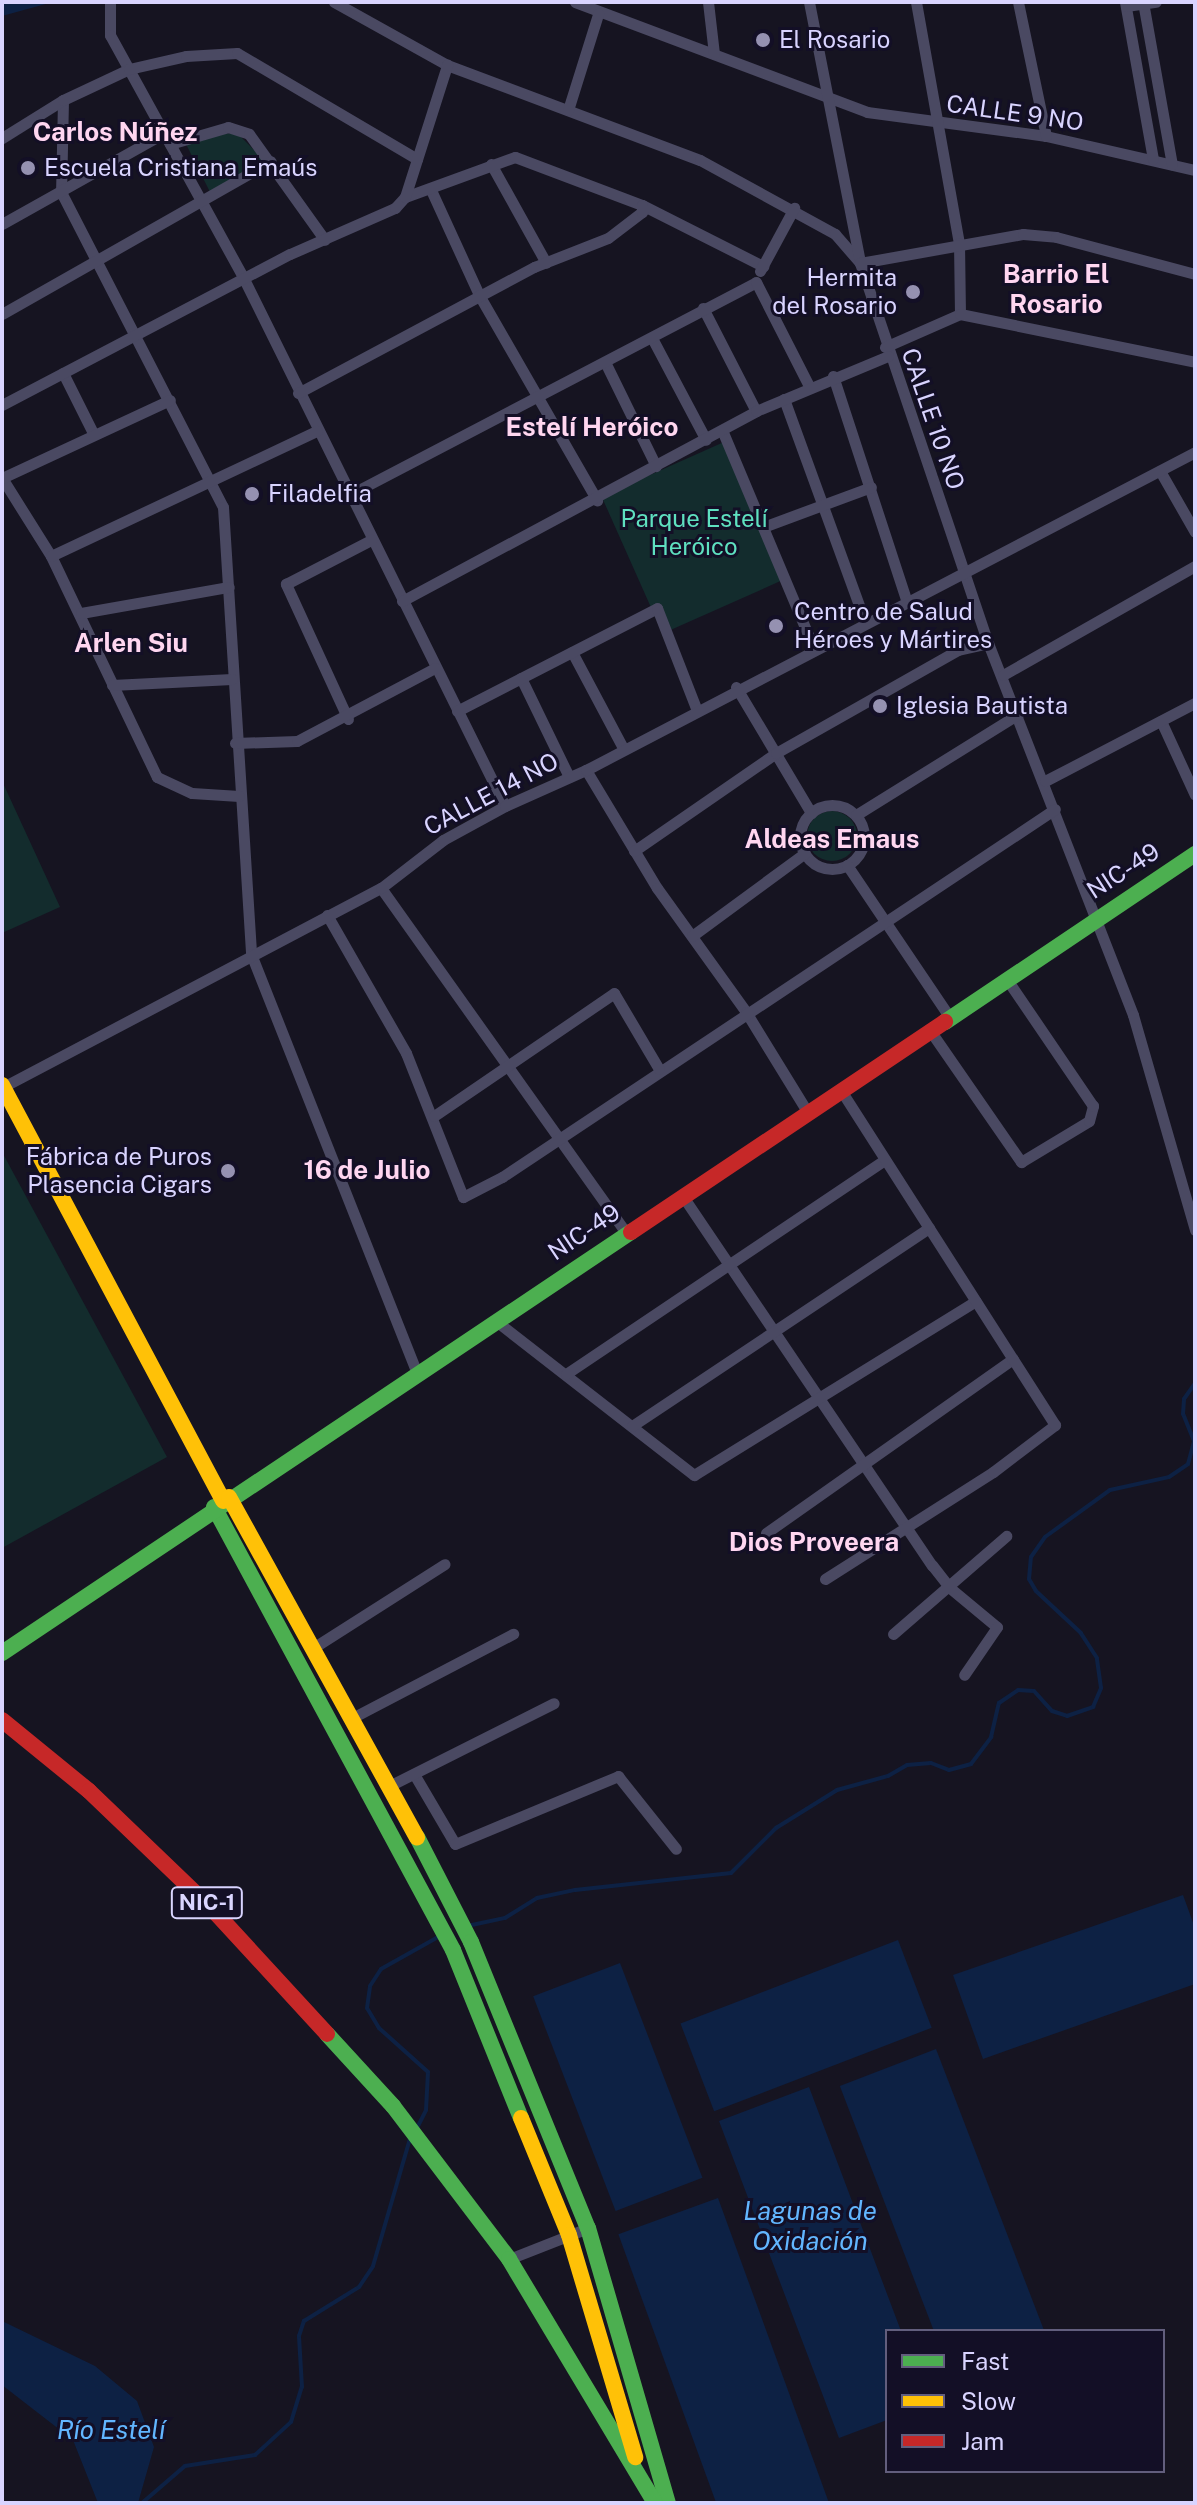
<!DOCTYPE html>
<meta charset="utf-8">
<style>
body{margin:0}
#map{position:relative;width:1197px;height:2505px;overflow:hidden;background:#161421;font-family:"Public Sans",sans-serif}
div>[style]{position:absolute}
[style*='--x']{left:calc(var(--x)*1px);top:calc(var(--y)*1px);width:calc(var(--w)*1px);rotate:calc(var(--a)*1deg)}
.green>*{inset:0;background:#132c2d;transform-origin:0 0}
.round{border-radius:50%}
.water>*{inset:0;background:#0d2144;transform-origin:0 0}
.stream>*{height:4px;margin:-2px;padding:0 2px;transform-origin:2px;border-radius:2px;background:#0d2144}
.street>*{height:11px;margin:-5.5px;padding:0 5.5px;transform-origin:5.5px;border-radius:5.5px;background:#4a4962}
.street>.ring{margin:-5.5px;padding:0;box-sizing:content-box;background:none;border:11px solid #4a4962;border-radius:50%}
.fast>*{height:16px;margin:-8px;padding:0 8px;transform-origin:8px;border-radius:8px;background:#4caf50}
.slow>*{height:16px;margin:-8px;padding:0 8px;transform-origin:8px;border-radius:8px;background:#ffc107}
.jam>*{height:16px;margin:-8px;padding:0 8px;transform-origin:8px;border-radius:8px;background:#c62828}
.dots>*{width:22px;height:22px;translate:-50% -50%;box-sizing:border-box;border:4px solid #130f26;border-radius:50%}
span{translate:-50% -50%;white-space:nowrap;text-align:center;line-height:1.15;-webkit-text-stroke:6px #130f26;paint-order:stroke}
.shield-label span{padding:2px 6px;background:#130f26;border:2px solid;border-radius:6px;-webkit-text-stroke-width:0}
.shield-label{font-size:22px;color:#d9d4ff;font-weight:700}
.poi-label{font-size:24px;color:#d9d4ff}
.left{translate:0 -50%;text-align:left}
.right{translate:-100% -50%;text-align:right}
.street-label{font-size:24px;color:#d9d4ff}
.park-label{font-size:24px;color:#5fe0c0}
.neighbourhood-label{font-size:26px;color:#ffd6f0;font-weight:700}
.water-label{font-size:26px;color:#62b6ff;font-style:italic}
.frame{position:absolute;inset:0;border:4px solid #d9d4ff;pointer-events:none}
.legend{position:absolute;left:885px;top:2329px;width:280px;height:144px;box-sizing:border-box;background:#130f26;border:2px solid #625e7d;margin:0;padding:10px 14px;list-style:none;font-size:24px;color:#d9d4ff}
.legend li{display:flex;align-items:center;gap:16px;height:40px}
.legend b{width:40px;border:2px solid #625e7d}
</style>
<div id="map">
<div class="green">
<i style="clip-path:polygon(222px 133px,238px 134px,264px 160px,210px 192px,185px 142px)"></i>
<i style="left:724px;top:442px;width:150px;height:134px;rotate:66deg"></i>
<i style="clip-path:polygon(2px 781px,60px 907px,2px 933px)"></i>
<i class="round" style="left:807px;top:811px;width:50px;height:50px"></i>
<i style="clip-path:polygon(2px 1152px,167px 1457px,2px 1548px)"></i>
</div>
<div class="water">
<i style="clip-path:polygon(2px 2px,53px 2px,2px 16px)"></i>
<i style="clip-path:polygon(1183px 1895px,1195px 1928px,1195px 1984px,983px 2059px,953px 1975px)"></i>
<i style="left:898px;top:1940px;width:94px;height:233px;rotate:69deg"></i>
<i style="left:620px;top:1963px;width:230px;height:93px;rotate:69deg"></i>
<i style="left:936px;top:2049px;width:303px;height:103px;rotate:69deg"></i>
<i style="clip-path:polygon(809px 2087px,901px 2331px,887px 2331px,887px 2420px,839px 2438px,719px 2121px)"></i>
<i style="left:718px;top:2198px;width:324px;height:106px;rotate:70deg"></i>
<i style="clip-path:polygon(2px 2321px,95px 2366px,137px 2401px,154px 2447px,138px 2503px,98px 2503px,73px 2440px,2px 2385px)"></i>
</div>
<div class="stream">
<i style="--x:467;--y:1926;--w:39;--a:-12"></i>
<i style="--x:505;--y:1918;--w:38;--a:-32"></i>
<i style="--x:537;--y:1898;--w:39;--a:-12"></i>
<i style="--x:575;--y:1890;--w:157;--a:-6.2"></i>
<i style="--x:731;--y:1873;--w:64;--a:-45"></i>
<i style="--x:776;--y:1828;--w:72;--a:-31.9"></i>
<i style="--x:837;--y:1790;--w:53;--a:-15.4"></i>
<i style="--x:888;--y:1776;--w:22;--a:-30"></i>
<i style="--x:907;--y:1765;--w:24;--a:-5"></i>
<i style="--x:931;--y:1763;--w:19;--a:21"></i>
<i style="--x:949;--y:1770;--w:23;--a:-15"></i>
<i style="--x:971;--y:1764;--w:34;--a:-53"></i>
<i style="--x:991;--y:1737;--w:35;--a:-77"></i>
<i style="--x:999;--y:1703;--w:23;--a:-34"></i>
<i style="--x:1018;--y:1690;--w:16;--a:4"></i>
<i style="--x:1034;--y:1691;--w:27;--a:48"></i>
<i style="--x:1052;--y:1711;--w:16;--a:18"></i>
<i style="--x:1067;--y:1716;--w:28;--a:-19"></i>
<i style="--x:1093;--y:1707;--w:21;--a:-67"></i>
<i style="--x:1101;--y:1688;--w:30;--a:-98"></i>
<i style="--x:1097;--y:1658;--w:30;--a:-123"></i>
<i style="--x:1081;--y:1633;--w:62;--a:-137"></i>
<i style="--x:1036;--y:1591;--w:14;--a:-120"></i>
<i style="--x:1029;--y:1579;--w:22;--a:-85"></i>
<i style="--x:1031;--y:1557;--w:24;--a:-55"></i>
<i style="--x:1045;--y:1537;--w:80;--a:-35.9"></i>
<i style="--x:1110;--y:1490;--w:60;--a:-12.4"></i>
<i style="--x:1169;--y:1477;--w:23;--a:-34"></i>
<i style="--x:1188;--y:1464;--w:24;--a:-75"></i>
<i style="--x:1194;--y:1441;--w:29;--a:-112"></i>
<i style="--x:1183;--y:1414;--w:15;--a:-86"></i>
<i style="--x:1184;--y:1399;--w:19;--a:-55"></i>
<i style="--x:417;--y:2128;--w:20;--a:-63"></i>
<i style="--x:426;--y:2110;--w:38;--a:-87"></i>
<i style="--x:428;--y:2072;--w:66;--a:-138.1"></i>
<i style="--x:379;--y:2028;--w:23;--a:-121"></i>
<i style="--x:367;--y:2008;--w:22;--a:-82"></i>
<i style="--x:370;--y:1986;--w:20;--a:-57"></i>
<i style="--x:381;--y:1969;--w:68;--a:-29.2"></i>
<i style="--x:142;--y:2503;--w:57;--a:-40.7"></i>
<i style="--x:185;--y:2466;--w:71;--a:-8.9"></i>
<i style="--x:255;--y:2455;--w:49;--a:-42.5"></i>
<i style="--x:291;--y:2422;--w:37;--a:-73"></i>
<i style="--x:302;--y:2387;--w:51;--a:-93.4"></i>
<i style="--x:299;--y:2336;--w:16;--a:-72"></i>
<i style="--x:304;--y:2321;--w:65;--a:-31.7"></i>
<i style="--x:359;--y:2287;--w:25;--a:-56"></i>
<i style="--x:373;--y:2266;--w:132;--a:-73.8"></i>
</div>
<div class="street">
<i style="--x:110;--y:2;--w:33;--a:90"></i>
<i style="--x:110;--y:35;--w:278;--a:61.2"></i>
<i style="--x:244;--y:279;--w:588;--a:63.65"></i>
<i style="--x:334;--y:2;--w:129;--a:29.1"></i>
<i style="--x:447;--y:65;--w:270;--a:20.6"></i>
<i style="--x:700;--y:160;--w:154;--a:28.7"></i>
<i style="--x:835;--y:234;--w:38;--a:49"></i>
<i style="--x:860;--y:263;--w:401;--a:71.4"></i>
<i style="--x:988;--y:643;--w:399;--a:68.7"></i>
<i style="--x:1133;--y:1015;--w:224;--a:73.9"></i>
<i style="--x:575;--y:2;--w:312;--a:20.6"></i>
<i style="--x:867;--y:112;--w:181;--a:7.6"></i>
<i style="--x:1046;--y:136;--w:153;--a:12.9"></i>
<i style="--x:708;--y:2;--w:52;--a:83.4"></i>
<i style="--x:809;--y:2;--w:266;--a:78.9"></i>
<i style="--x:916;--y:2;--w:245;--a:79.9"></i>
<i style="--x:959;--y:243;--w:71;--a:89.2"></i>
<i style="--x:1018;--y:2;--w:137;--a:78.2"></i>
<i style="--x:1125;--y:2;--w:159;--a:79.9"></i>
<i style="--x:1143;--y:2;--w:165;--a:79.9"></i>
<i style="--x:1126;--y:6;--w:30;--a:-8"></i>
<i style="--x:63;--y:100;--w:92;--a:91.2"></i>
<i style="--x:61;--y:192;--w:354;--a:62.8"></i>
<i style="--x:223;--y:507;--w:448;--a:86.4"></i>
<i style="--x:251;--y:954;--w:452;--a:68.4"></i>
<i style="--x:568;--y:110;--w:101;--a:-72.6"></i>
<i style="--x:2;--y:138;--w:72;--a:-31.9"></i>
<i style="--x:63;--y:100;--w:73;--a:-25.2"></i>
<i style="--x:129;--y:69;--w:58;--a:-12.8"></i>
<i style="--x:186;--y:56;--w:51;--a:-3.4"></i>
<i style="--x:237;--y:53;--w:209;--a:30.5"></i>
<i style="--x:170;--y:144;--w:60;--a:-16.3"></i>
<i style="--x:228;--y:127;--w:22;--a:18"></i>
<i style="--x:249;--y:134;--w:130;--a:54.4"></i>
<i style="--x:491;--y:164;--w:113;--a:60.9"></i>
<i style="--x:431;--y:190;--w:115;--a:65.4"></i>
<i style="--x:479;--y:295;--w:237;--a:60.1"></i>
<i style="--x:405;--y:197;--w:117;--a:-20"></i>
<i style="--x:515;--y:157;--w:136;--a:20.7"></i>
<i style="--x:642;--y:205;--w:136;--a:26.8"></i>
<i style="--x:2;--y:224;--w:186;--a:-29.3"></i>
<i style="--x:860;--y:263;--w:166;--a:-10.1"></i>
<i style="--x:1023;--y:234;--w:33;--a:5"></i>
<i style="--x:1056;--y:237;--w:144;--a:14.9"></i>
<i style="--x:760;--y:271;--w:72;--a:-61.6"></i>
<i style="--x:703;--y:308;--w:116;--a:62.8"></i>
<i style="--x:2;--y:314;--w:309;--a:-29.6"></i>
<i style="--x:652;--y:338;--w:115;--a:62.1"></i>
<i style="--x:885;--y:347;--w:82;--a:-23.7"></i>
<i style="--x:960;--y:314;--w:240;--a:11.5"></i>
<i style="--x:605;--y:362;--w:116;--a:63.9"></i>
<i style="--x:63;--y:373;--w:69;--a:63.4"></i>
<i style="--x:833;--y:376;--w:236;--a:71.9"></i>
<i style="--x:298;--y:393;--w:268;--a:-28.1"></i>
<i style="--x:534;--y:267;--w:79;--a:-21.4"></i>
<i style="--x:608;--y:238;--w:43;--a:-37.4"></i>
<i style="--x:642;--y:212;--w:7;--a:-90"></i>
<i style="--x:784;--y:399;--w:236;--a:70"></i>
<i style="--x:2;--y:405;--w:325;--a:-27.7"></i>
<i style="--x:290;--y:254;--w:115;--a:-23.7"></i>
<i style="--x:395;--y:208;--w:15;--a:-48"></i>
<i style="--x:405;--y:197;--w:139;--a:-72.3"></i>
<i style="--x:722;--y:430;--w:235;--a:67.2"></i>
<i style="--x:1160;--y:471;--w:70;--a:60.2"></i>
<i style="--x:2;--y:478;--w:92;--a:57.9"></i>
<i style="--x:51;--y:556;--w:245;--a:64.4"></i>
<i style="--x:157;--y:777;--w:38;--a:25"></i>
<i style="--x:192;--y:793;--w:47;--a:3.7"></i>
<i style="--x:2;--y:478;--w:185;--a:-24.9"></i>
<i style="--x:349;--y:495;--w:459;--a:-27.6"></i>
<i style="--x:756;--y:282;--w:117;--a:63"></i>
<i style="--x:763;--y:527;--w:115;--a:-20.3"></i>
<i style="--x:51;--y:556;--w:294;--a:-25.2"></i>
<i style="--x:402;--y:601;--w:402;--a:-28.2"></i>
<i style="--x:756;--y:411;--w:143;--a:-22.6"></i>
<i style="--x:81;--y:613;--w:150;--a:-10"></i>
<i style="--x:572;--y:652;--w:109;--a:62"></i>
<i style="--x:1003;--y:675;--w:221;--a:-29.6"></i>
<i style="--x:521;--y:678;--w:110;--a:64.1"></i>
<i style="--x:112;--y:685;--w:120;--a:-2.9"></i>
<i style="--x:736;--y:687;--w:147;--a:59.2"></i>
<i style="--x:457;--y:711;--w:225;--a:-27.2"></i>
<i style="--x:657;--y:608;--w:107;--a:68.7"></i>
<i style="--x:348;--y:719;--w:149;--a:-114.7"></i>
<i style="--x:286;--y:584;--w:96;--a:-27.4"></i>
<i style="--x:1161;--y:721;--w:81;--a:65.3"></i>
<i style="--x:235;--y:743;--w:62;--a:-1.8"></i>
<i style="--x:297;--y:741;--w:156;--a:-27.9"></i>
<i style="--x:586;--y:770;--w:138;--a:59"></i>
<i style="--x:657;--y:888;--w:153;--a:54.3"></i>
<i style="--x:746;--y:1012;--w:116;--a:58.4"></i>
<i style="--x:1045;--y:781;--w:169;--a:-27.5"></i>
<i class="ring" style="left:800px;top:805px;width:53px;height:53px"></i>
<i style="--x:856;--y:815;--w:191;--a:-31.9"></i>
<i style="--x:634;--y:851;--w:173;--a:-34.6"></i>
<i style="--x:776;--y:753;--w:209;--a:-29.5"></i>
<i style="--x:958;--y:650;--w:31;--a:-13"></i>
<i style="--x:847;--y:865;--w:182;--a:56"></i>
<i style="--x:381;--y:888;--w:423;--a:54.6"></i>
<i style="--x:327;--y:915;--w:159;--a:60.2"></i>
<i style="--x:406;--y:1053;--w:155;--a:68.4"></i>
<i style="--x:463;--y:1197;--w:44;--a:-27.1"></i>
<i style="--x:502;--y:1177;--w:664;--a:-33.64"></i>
<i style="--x:692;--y:936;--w:140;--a:-36.3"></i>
<i style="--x:929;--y:1029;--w:162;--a:55.3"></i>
<i style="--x:1021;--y:1162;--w:79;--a:-31.1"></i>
<i style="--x:1089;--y:1121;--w:16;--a:-75"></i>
<i style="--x:1093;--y:1106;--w:155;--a:-124.2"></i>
<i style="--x:3;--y:1087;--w:427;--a:-27.8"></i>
<i style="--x:381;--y:888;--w:78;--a:-37.7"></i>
<i style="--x:443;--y:840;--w:71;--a:-28.7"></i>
<i style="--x:505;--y:806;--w:89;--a:-24"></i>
<i style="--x:586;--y:770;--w:687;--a:-27.57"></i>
<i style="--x:434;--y:1116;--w:218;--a:-34.3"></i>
<i style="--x:614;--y:993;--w:88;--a:59.4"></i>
<i style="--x:682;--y:1195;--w:447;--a:56"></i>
<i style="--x:932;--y:1565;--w:29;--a:52"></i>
<i style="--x:950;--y:1588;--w:61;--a:39.7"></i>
<i style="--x:997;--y:1627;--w:58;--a:124.5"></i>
<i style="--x:496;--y:1321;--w:251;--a:37.9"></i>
<i style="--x:694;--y:1475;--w:331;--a:-31.7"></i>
<i style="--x:566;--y:1374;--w:384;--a:-33.9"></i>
<i style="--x:632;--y:1426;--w:357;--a:-33.7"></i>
<i style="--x:766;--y:1533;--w:302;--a:-35.2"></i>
<i style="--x:825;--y:1579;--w:199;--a:-32.5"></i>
<i style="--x:993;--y:1472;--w:78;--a:-37.2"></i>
<i style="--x:1055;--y:1425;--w:399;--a:-122.6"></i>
<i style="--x:893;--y:1634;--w:150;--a:-40.9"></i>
<i style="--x:313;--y:1648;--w:156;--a:-32.5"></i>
<i style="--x:352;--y:1718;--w:182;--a:-27.6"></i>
<i style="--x:414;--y:1774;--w:81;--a:59.6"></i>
<i style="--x:455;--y:1844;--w:177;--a:-22.6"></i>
<i style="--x:618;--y:1776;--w:93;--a:51.5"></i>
<i style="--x:391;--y:1785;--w:182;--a:-26.7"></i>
<i style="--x:509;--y:2259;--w:85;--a:-21.4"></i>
</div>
<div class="fast">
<i style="--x:945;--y:1022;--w:301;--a:-33.9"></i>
<i style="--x:214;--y:1507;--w:503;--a:61.65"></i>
<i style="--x:453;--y:1950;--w:181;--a:68"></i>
<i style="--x:2;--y:1653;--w:757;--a:-33.8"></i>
<i style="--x:417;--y:1837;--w:118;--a:62.8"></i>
<i style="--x:471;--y:1942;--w:309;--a:67.8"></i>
<i style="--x:588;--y:2228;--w:286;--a:73.8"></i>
<i style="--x:327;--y:2034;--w:98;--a:47.5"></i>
<i style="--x:393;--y:2106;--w:192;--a:52.8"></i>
<i style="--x:509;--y:2259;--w:284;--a:59.1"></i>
</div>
<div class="slow">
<i style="--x:2;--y:1085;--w:471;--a:62"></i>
<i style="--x:229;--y:1497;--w:389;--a:61.1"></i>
<i style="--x:521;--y:2118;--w:126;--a:67.7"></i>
<i style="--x:569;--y:2235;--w:232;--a:73.4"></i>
</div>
<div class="jam">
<i style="--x:631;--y:1232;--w:378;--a:-33.8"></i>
<i style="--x:2;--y:1720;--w:112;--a:39.2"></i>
<i style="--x:89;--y:1791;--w:173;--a:43.8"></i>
<i style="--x:214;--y:1911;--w:167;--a:47.4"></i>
</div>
<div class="dots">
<i style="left:763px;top:40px;background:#9591b1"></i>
<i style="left:28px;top:168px;background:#9591b1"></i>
<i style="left:913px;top:292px;background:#9591b1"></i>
<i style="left:252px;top:494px;background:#9591b1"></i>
<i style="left:776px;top:626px;background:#9591b1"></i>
<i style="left:880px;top:706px;background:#9591b1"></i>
<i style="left:228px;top:1171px;background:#9591b1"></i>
</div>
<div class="shield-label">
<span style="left:207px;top:1903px">NIC-1</span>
</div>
<div class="poi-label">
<span class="left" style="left:779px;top:40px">El Rosario</span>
<span class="left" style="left:44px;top:168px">Escuela Cristiana Emaús</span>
<span class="right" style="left:897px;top:292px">Hermita<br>del Rosario</span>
<span class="left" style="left:268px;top:494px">Filadelfia</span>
<span class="left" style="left:794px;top:626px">Centro de Salud<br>Héroes y Mártires</span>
<span class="left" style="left:896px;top:706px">Iglesia Bautista</span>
<span class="right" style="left:212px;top:1171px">Fábrica de Puros<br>Plasencia Cigars</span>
</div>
<div class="street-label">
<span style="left:1015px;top:113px;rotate:8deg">CALLE 9 NO</span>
<span style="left:933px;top:419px;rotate:71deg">CALLE 10 NO</span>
<span style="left:491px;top:794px;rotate:-28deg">CALLE 14 NO</span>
<span style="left:1123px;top:871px;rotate:-33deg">NIC-49</span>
<span style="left:584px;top:1232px;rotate:-34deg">NIC-49</span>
</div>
<div class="park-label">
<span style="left:694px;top:533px">Parque Estelí<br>Heróico</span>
</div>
<div class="neighbourhood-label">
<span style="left:115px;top:132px">Carlos Núñez</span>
<span style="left:1056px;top:289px">Barrio El<br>Rosario</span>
<span style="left:592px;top:427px">Estelí Heróico</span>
<span style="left:131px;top:643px">Arlen Siu</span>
<span style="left:832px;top:839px">Aldeas Emaus</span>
<span style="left:367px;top:1170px">16 de Julio</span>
<span style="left:814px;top:1542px">Dios Proveera</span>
</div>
<div class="water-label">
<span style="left:810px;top:2226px">Lagunas de<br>Oxidación</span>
<span style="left:111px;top:2430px">Río Estelí</span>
</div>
<div class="frame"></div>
<ul class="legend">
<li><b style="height:10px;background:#4caf50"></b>Fast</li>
<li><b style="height:10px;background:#ffc107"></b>Slow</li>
<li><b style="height:10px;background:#c62828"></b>Jam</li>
</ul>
</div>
